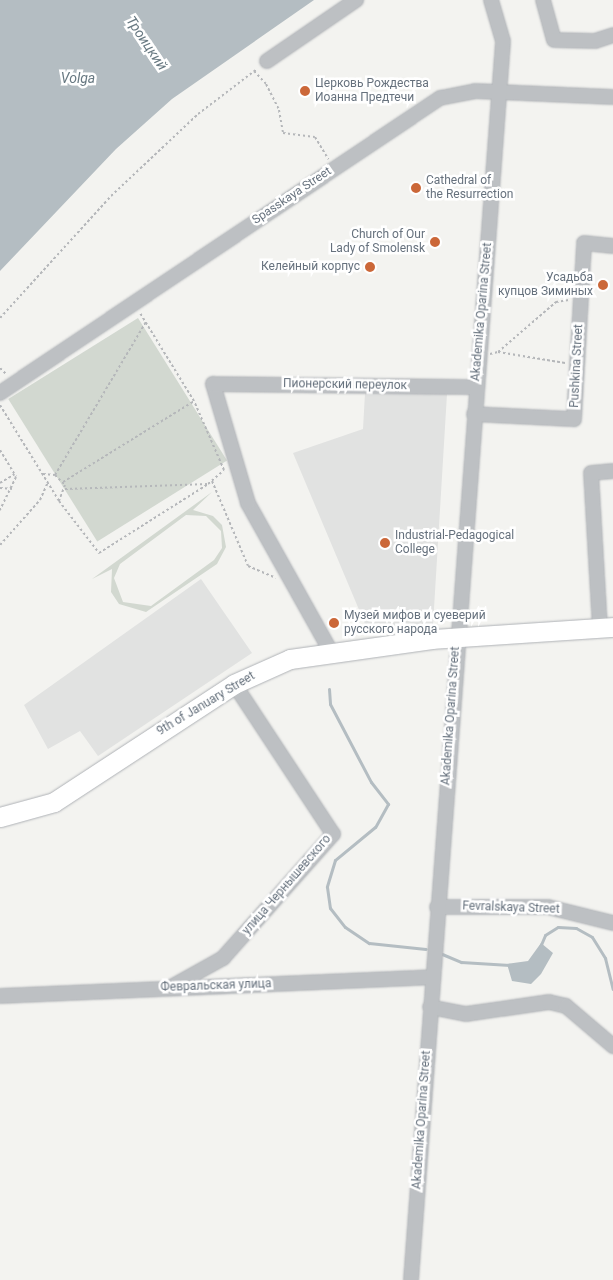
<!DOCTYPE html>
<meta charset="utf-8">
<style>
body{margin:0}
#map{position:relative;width:613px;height:1280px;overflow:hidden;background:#f3f3f0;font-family:Roboto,sans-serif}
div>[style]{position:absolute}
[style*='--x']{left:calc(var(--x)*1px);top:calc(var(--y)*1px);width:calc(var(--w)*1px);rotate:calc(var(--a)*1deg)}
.built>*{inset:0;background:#e1e2e1}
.green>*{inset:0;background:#d2d8d0;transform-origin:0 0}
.water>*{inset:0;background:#b4bdc2}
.stream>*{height:3px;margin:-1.5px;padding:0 1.5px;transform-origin:1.5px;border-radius:1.5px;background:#b4bdc2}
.path>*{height:2px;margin-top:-1px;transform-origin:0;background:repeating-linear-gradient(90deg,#b5b7ba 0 2.5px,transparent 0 5px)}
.roads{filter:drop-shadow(0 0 1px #afb2b6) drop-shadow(0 0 1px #afb2b6)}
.minor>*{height:14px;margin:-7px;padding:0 7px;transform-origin:7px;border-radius:7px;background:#bdc0c3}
.major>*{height:19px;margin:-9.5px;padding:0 9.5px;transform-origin:9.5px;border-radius:9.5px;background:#fff}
.dots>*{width:14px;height:14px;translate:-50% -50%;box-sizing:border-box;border:2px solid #fff;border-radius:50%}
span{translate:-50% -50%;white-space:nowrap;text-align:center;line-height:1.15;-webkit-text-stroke:5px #fff;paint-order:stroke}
.poi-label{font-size:12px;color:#66717d}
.left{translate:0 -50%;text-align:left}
.right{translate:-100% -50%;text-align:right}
.street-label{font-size:12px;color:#66717d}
.water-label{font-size:14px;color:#677881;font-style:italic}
</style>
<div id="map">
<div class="built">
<i style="clip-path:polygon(365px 393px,447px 394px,433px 625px,368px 631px,293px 453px,363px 429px)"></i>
<i style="clip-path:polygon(201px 579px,252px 653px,98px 756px,80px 731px,48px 749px,24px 705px)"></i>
</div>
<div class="green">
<i style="left:138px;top:318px;width:168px;height:153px;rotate:58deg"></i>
<i style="clip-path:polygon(evenodd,212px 492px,193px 510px,213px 516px,222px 525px,226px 547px,217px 564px,146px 612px,119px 604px,111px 592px,112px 569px,92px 579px,212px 492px,186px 515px,206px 516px,221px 531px,222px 548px,214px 560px,151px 606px,123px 602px,114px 578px,120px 564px,186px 515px)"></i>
</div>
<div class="water">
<i style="clip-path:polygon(0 0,314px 0,172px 99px,116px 149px,0 271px)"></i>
<i style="clip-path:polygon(541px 943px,553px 953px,541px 974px,531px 984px,512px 981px,507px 964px,528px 961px)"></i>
</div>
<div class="stream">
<i style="--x:329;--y:689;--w:15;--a:86"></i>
<i style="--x:330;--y:704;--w:88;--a:62.3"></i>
<i style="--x:371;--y:782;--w:28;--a:52"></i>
<i style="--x:388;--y:804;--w:26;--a:119"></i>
<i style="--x:375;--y:827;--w:52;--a:140.5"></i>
<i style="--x:335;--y:860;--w:28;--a:107"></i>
<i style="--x:327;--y:887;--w:21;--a:82"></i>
<i style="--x:330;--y:908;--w:24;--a:52"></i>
<i style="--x:345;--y:927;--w:29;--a:34"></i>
<i style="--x:369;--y:943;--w:57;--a:6"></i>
<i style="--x:540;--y:947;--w:13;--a:-67"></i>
<i style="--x:545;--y:935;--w:15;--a:-32"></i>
<i style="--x:558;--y:927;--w:18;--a:3"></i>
<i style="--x:576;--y:928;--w:18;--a:29"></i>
<i style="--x:592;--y:937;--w:25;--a:58"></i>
<i style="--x:605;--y:958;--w:32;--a:76"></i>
<i style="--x:442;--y:954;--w:21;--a:23"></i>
<i style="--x:461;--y:962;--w:50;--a:3.4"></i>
</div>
<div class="path">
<i style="--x:254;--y:71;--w:18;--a:47"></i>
<i style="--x:266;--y:84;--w:29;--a:63"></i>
<i style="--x:279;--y:110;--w:23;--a:80"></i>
<i style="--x:283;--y:133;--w:32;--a:7"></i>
<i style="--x:315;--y:137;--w:26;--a:59"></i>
<i style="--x:0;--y:318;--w:165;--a:-47.7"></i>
<i style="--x:111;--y:196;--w:120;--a:-43.3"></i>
<i style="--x:198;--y:114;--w:74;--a:-37.3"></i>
<i style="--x:498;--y:352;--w:68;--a:9.3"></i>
<i style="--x:490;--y:354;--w:8;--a:-14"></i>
<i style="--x:498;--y:352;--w:77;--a:-40.8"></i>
<i style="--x:556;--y:302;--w:13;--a:-9"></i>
<i style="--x:0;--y:368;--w:10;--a:45"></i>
<i style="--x:0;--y:405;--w:113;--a:58.4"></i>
<i style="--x:59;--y:501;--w:66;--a:52.4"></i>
<i style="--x:99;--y:553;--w:129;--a:-32.3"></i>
<i style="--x:208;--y:484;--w:21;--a:-41"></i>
<i style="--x:224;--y:470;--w:75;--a:-113.5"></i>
<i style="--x:194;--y:401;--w:103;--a:-121.5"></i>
<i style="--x:0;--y:450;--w:31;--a:59"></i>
<i style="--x:16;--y:477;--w:37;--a:116"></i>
<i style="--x:43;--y:474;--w:12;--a:5"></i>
<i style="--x:55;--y:475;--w:14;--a:45"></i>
<i style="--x:65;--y:485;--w:17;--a:111"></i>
<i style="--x:55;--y:475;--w:178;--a:-59.3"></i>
<i style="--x:212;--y:481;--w:92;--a:67"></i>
<i style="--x:248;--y:566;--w:30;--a:23"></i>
<i style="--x:63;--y:482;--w:154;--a:-31.7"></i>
<i style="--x:0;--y:483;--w:17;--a:-31"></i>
<i style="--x:0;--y:488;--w:14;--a:4"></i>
<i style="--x:65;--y:489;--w:143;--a:-2"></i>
<i style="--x:0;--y:545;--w:60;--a:-48.4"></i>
<i style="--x:40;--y:500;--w:20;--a:-66"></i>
</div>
<div class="roads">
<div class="minor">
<i style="--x:543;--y:0;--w:41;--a:74.6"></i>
<i style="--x:554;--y:40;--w:41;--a:1.4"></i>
<i style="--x:595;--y:41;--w:19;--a:-18"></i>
<i style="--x:267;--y:61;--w:108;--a:-34.4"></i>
<i style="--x:0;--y:393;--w:530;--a:-33.84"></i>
<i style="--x:440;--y:98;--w:36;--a:-11"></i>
<i style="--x:475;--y:91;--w:138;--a:2.5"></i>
<i style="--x:474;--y:414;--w:100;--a:2.9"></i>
<i style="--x:574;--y:419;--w:176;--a:-86.7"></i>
<i style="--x:584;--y:243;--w:29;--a:6"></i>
<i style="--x:600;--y:628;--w:155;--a:-93.3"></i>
<i style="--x:591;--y:473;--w:22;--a:-5"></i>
<i style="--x:330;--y:650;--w:168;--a:-119.2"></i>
<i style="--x:248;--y:503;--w:124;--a:-106.4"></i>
<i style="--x:213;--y:384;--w:263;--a:0.7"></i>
<i style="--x:437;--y:907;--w:111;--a:0"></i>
<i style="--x:548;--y:907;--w:67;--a:13.8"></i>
<i style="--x:171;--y:987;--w:60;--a:-29.1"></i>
<i style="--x:223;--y:958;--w:166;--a:-48.4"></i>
<i style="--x:333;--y:834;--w:180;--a:-123.4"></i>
<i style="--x:0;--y:996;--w:432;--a:-2.5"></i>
<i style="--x:430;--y:1007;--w:37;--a:11"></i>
<i style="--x:466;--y:1014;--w:84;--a:-8.2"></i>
<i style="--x:549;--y:1002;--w:17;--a:13"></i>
<i style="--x:566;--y:1006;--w:62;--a:40.4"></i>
<i style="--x:411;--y:1280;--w:1242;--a:-85.75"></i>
<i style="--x:503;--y:41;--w:43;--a:-106.3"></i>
</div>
<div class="major">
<i style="--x:0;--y:817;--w:56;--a:-15.5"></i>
<i style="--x:54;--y:802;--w:215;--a:-33.2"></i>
<i style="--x:234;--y:684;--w:61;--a:-24.1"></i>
<i style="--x:290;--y:659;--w:143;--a:-8"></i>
<i style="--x:432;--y:639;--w:181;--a:-3.8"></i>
</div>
</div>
<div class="dots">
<i style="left:305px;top:91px;background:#cb6738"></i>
<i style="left:416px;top:188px;background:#cb6738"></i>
<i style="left:435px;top:242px;background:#cb6738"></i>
<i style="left:370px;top:267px;background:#cb6738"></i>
<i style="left:603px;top:285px;background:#cb6738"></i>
<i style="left:385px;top:543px;background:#cb6738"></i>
<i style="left:334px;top:623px;background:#cb6738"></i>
</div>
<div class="poi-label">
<span class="left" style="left:315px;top:91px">Церковь Рождества<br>Иоанна Предтечи</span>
<span class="left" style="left:426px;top:188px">Cathedral of<br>the Resurrection</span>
<span class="right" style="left:425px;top:242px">Church of Our<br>Lady of Smolensk</span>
<span class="right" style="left:360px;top:267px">Келейный корпус</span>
<span class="right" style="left:593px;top:285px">Усадьба<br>купцов Зиминых</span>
<span class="left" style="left:395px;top:543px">Industrial-Pedagogical<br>College</span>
<span class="left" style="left:344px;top:623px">Музей мифов и суеверий<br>русского народа</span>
</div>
<div class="street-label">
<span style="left:292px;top:196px;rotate:-34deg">Spasskaya Street</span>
<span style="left:482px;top:312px;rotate:-85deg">Akademika Oparina Street</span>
<span style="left:577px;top:366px;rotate:-87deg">Pushkina Street</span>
<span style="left:345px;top:385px;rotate:1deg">Пионерский переулок</span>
<span style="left:206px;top:704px;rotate:-31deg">9th of January Street</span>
<span style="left:451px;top:716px;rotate:-86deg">Akademika Oparina Street</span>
<span style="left:287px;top:885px;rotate:-49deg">улица Чернышевского</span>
<span style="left:511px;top:908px;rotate:2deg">Fevralskaya Street</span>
<span style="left:216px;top:986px;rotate:-2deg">Февральская улица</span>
<span style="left:422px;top:1120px;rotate:-86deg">Akademika Oparina Street</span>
</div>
<div class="water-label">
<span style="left:147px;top:43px;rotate:56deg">Троицкий</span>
<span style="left:78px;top:78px">Volga</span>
</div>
</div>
